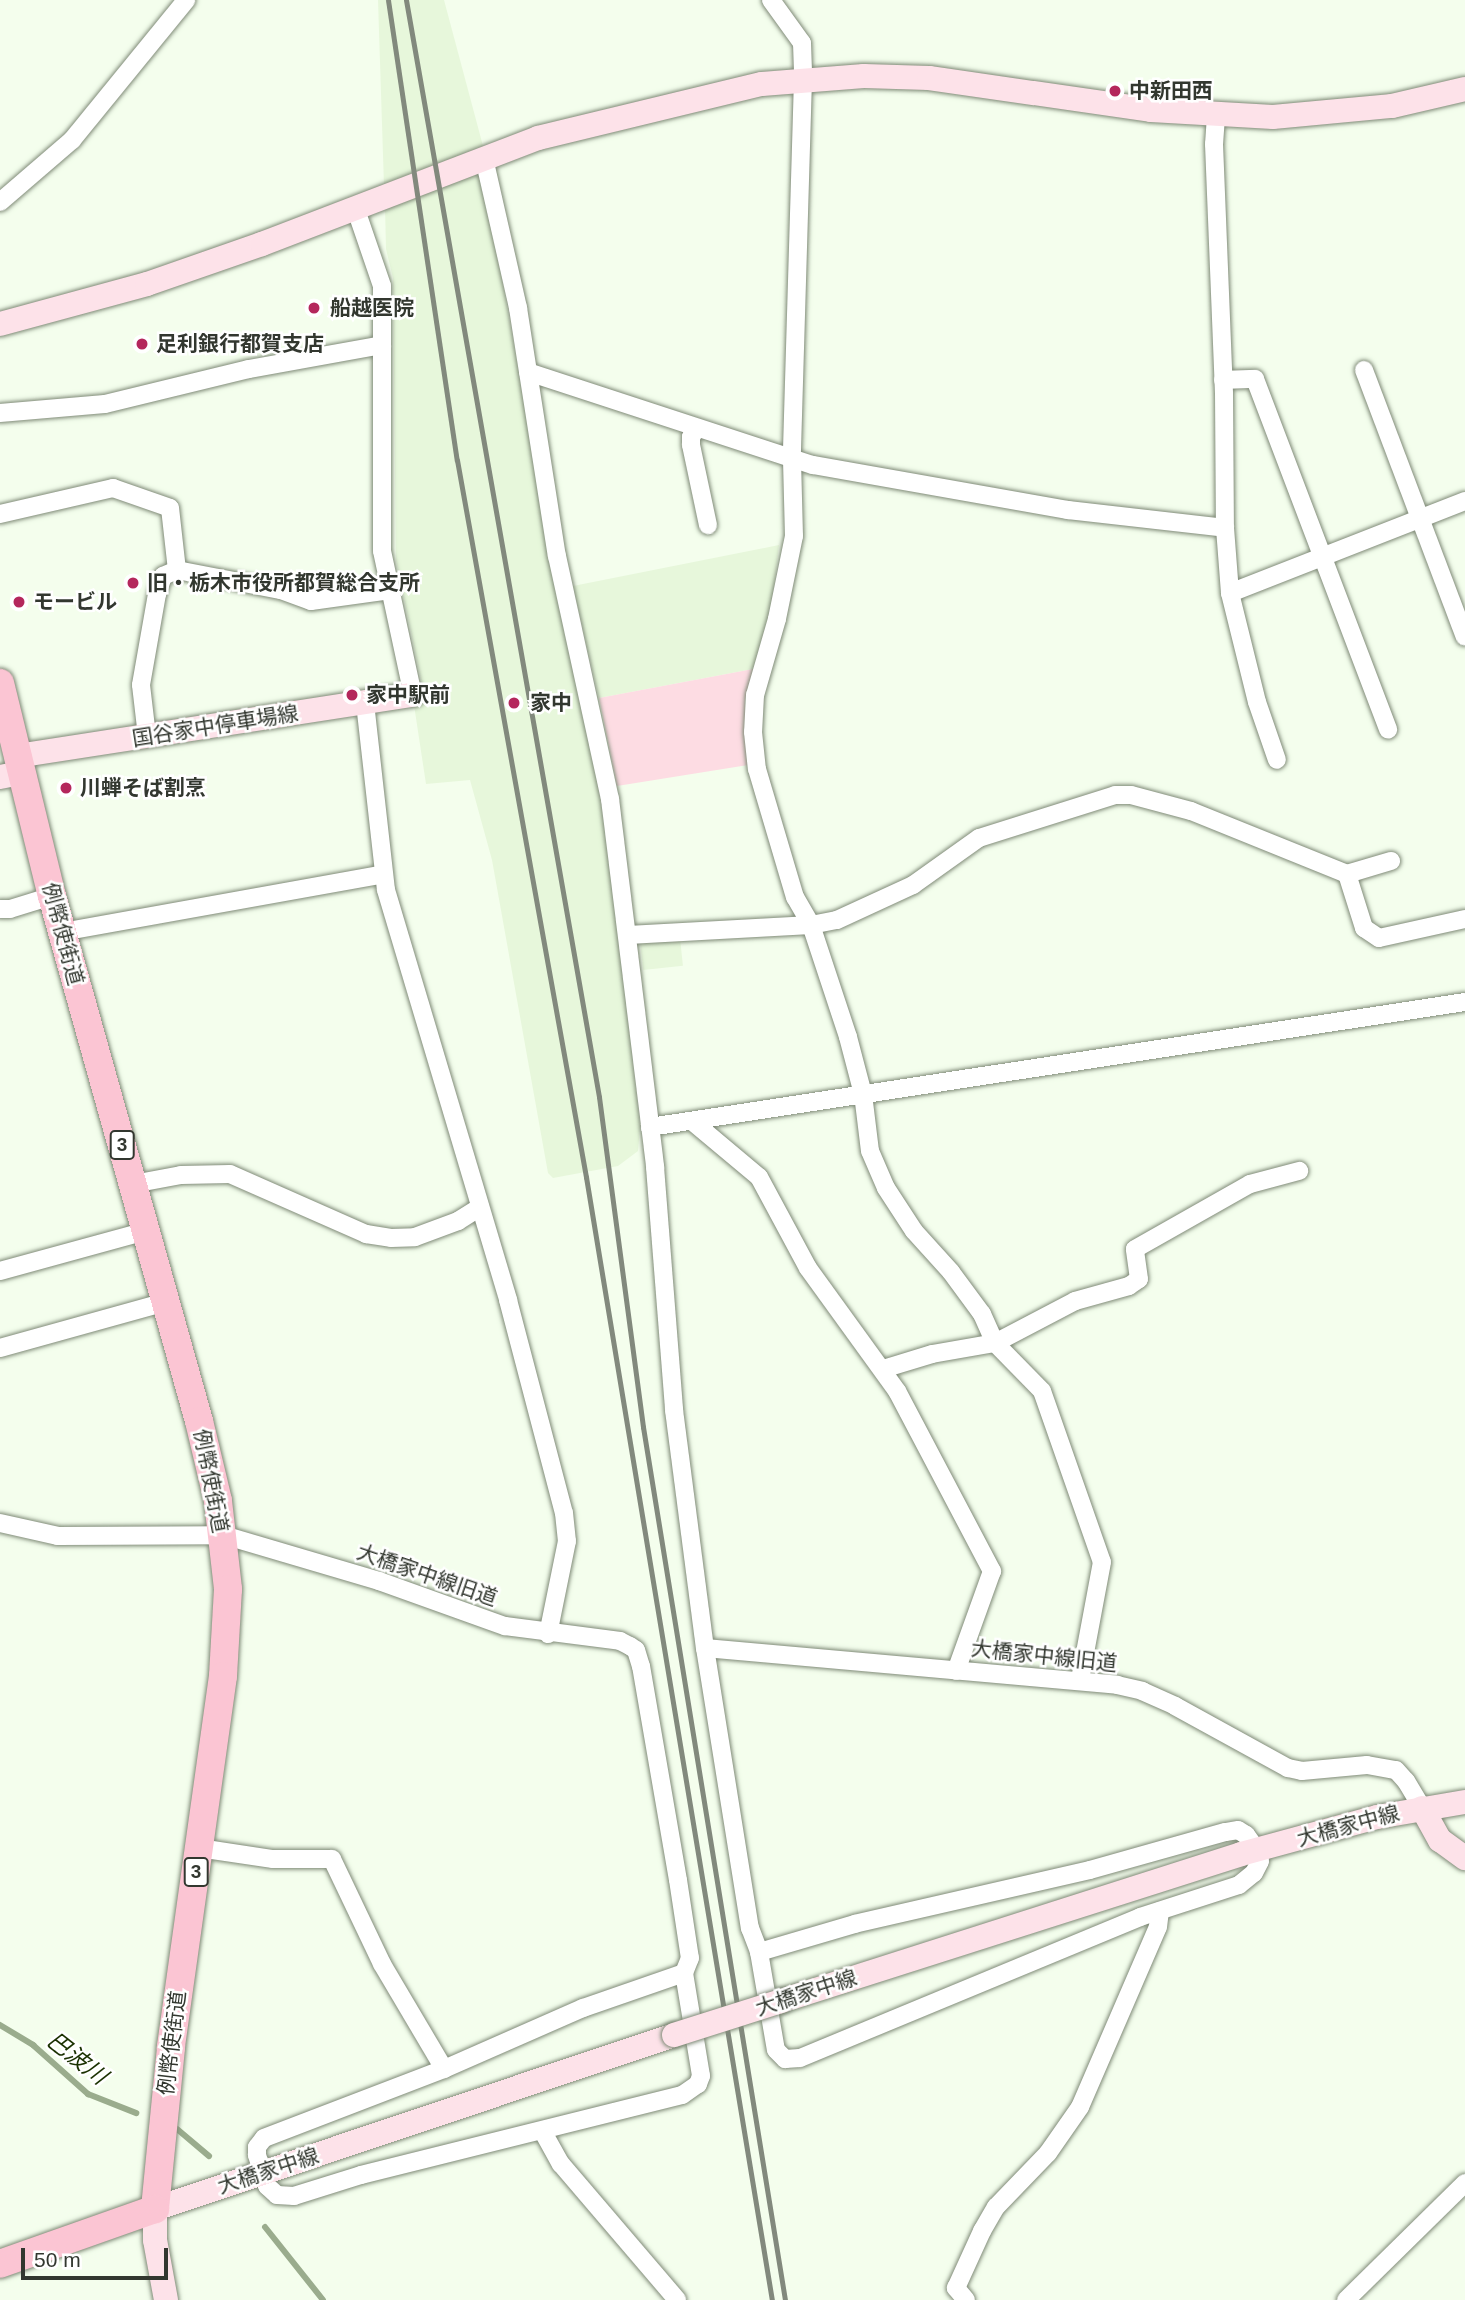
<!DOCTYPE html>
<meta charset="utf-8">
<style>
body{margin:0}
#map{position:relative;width:1465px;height:2300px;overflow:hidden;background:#f4feed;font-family:Arial,"Noto Sans JP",sans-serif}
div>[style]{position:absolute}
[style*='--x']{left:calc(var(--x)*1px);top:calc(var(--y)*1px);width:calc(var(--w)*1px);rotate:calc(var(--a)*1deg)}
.built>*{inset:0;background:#e7f7db;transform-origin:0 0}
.green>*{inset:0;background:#fddce3}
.stream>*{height:6px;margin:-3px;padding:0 3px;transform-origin:3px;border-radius:3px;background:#9aac8d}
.roads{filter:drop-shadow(0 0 2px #7f8a77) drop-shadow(0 0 2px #7f8a77)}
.street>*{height:18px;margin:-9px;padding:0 9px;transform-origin:9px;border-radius:9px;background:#fff}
.secondary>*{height:24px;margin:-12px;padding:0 12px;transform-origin:12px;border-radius:12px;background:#fde2e9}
.primary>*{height:28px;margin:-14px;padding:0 14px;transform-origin:14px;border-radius:14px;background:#fbc5d3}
.rail>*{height:5px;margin:-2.5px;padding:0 2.5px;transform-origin:2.5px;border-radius:2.5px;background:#82897d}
.bridges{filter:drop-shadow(0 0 2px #7f8a77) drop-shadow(0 0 2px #7f8a77)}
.secondary-bridge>*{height:24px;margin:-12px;padding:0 12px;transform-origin:12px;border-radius:12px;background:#fde2e9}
.dots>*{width:19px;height:19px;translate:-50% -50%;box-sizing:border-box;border:4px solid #fff;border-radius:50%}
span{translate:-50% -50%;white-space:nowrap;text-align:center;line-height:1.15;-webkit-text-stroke:5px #fff;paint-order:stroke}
.shield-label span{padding:2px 5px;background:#fff;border:2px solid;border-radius:5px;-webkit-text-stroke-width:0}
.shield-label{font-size:19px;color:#32372f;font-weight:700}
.poi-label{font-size:21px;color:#32372f;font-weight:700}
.left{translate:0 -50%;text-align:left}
.street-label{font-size:21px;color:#32372f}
.water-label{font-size:23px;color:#1a3100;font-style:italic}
.scale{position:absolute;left:21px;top:2248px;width:147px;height:32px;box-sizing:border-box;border:4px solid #32372f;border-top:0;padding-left:9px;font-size:21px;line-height:24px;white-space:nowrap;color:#32372f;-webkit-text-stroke:5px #fff;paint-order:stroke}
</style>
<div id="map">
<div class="built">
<i style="clip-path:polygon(378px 0,444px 0,483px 146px,384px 186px)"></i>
<i style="clip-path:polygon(472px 173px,484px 179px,542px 503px,597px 777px,619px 934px,640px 1127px,638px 1151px,618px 1166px,553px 1178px,548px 1173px,492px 860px,470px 780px,426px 784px,414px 705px,423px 689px,396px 560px,393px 278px,386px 249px,385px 207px)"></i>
<i style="clip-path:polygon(779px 545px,772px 603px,753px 669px,599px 698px,573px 586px)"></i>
<i style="left:680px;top:938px;width:28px;height:40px;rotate:84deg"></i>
</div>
<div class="green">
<i style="clip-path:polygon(753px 669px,745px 700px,748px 765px,617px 786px,599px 698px)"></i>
</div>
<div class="stream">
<i style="--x:0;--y:2025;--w:39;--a:31"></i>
<i style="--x:33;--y:2045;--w:74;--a:41.7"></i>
<i style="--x:88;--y:2094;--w:52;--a:21.6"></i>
<i style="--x:177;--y:2129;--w:42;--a:40.2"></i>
<i style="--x:265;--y:2227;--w:93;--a:51.5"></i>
</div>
<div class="roads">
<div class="street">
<i style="--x:771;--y:0;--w:53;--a:54.2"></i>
<i style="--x:802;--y:43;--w:36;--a:88"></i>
<i style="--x:803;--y:79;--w:381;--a:91.7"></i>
<i style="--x:792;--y:460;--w:76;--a:88.5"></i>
<i style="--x:794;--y:536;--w:85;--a:101.6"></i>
<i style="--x:777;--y:619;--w:79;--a:106.1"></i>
<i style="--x:755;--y:695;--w:37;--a:93"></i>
<i style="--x:753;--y:732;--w:37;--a:84"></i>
<i style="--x:757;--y:769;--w:134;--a:73.5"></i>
<i style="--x:795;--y:897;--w:32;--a:60"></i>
<i style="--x:811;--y:925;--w:118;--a:71.7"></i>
<i style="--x:848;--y:1037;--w:59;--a:75.3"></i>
<i style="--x:863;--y:1094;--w:57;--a:83"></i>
<i style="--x:870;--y:1151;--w:40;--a:66.6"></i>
<i style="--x:886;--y:1188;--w:51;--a:56.9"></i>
<i style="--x:914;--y:1231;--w:55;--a:47.9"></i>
<i style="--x:951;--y:1272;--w:52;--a:53.6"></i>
<i style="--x:982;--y:1314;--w:32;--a:66"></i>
<i style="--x:995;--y:1343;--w:67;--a:45.6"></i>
<i style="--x:1042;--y:1391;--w:181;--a:70.7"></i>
<i style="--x:1102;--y:1562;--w:120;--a:100.6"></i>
<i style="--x:1216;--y:116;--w:28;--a:94"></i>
<i style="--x:1214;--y:144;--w:249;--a:87.7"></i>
<i style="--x:1224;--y:393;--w:135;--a:89.6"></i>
<i style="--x:1225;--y:528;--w:65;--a:85.6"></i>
<i style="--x:1230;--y:593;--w:112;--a:76.1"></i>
<i style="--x:1257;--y:702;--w:61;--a:71"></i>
<i style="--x:484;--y:158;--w:154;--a:77.2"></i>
<i style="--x:518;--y:308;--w:251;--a:81.1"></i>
<i style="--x:557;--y:556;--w:249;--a:77.7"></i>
<i style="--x:610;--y:799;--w:371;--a:83"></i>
<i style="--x:655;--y:1167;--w:244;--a:85.5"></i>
<i style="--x:674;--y:1410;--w:240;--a:82.6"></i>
<i style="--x:705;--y:1648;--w:284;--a:80.9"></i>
<i style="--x:750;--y:1928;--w:26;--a:69"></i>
<i style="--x:759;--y:1952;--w:99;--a:80.2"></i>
<i style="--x:776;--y:2050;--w:13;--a:45"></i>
<i style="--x:785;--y:2059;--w:15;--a:-4"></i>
<i style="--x:800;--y:2058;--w:368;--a:-22.5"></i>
<i style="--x:1140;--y:1917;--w:104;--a:-17.9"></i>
<i style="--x:1239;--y:1885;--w:19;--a:-39"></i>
<i style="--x:1254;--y:1873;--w:13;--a:-63"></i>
<i style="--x:1260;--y:1861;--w:11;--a:-105"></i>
<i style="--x:1257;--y:1850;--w:19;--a:-126"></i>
<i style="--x:1246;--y:1835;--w:9;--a:-148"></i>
<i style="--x:1238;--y:1830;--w:13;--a:171"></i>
<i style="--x:1225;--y:1832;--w:140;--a:164.3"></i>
<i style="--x:1090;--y:1870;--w:241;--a:167.1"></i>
<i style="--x:855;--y:1924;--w:100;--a:163.7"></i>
<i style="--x:0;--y:202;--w:95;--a:-40.7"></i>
<i style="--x:72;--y:140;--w:181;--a:-50.8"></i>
<i style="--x:355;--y:207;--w:83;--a:71.1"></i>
<i style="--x:382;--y:286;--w:265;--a:90"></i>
<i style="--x:382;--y:551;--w:147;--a:77.9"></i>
<i style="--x:1364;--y:370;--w:285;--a:69.3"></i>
<i style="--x:528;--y:372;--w:300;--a:18.1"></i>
<i style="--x:813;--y:465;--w:259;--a:10"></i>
<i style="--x:1068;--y:510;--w:158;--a:6.5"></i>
<i style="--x:1223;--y:380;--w:32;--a:-2"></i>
<i style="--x:1255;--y:379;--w:375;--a:69.2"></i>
<i style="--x:0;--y:413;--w:105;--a:-4.9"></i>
<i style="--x:105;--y:404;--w:148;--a:-13.7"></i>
<i style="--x:249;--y:369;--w:135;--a:-10.2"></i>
<i style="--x:697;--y:428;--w:11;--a:124"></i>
<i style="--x:691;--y:437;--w:8;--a:90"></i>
<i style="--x:691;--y:445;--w:82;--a:78"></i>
<i style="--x:0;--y:514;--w:116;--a:-13"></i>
<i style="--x:113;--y:488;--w:60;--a:19.3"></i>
<i style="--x:170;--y:508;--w:62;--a:83.6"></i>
<i style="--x:177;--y:570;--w:15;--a:157"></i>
<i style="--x:163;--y:576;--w:19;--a:108"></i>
<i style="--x:157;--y:594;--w:92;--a:100"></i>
<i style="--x:141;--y:685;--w:51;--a:83.3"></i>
<i style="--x:177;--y:570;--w:106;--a:10.9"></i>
<i style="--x:281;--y:590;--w:32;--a:20"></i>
<i style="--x:311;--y:601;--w:80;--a:-7.9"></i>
<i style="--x:1230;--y:593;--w:252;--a:-21.4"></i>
<i style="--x:365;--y:703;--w:188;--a:83.6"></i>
<i style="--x:386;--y:890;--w:428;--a:73.4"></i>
<i style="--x:508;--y:1300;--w:220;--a:75.3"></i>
<i style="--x:564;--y:1513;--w:28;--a:84"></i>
<i style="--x:567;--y:1541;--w:95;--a:101.5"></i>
<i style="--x:1347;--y:874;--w:57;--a:72.5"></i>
<i style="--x:1364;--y:928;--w:18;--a:34"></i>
<i style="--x:1379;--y:938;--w:88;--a:-12.5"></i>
<i style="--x:0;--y:909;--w:10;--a:0"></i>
<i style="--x:10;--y:909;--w:44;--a:-17.2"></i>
<i style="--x:62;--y:932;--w:326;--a:-10.2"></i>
<i style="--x:628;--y:935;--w:183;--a:-3.1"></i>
<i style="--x:811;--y:925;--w:26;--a:-11"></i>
<i style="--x:837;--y:920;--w:84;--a:-24.7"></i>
<i style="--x:913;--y:885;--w:81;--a:-35.5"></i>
<i style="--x:979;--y:838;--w:143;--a:-17.5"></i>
<i style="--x:1115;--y:795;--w:16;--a:0"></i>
<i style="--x:1131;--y:795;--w:62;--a:14.9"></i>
<i style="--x:1191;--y:811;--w:168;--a:22"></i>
<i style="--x:1347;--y:874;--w:46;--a:-16.5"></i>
<i style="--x:692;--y:1121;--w:87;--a:39.9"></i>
<i style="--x:759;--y:1177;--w:103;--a:61.7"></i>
<i style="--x:808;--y:1268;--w:152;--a:54.1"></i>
<i style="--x:897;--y:1391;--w:204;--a:62.2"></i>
<i style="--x:992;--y:1571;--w:106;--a:109.8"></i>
<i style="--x:650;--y:1127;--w:825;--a:-8.72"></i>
<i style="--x:133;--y:1184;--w:49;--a:-10.6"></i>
<i style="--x:181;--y:1175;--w:49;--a:-1.2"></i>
<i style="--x:230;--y:1174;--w:149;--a:23.8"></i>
<i style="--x:366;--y:1234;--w:25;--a:9"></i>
<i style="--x:391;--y:1238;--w:24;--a:-2"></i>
<i style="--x:415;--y:1237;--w:46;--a:-20.4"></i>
<i style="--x:458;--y:1221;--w:26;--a:-32"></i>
<i style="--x:0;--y:1271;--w:151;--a:-15.3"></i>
<i style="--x:0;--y:1348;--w:172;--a:-15.5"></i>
<i style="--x:883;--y:1369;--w:51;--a:-17"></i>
<i style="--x:932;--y:1354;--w:64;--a:-9.9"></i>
<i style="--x:995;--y:1343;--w:90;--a:-27.7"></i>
<i style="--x:1075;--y:1301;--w:56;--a:-15.5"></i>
<i style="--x:1129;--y:1286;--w:12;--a:-35"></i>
<i style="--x:1139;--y:1279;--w:30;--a:-98"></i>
<i style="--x:1135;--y:1249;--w:132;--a:-29.5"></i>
<i style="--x:1250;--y:1184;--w:51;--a:-14.9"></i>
<i style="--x:0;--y:1523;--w:59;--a:12.6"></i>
<i style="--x:58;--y:1536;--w:165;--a:-0.3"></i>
<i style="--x:223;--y:1535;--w:163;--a:16.4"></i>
<i style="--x:379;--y:1581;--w:134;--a:19.7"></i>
<i style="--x:505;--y:1626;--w:116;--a:7.4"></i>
<i style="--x:620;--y:1641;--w:11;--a:27"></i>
<i style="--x:630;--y:1646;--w:7;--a:34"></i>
<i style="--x:636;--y:1650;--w:17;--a:73"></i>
<i style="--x:641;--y:1666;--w:217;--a:80.2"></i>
<i style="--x:678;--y:1880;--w:79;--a:81.3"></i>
<i style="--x:690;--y:1958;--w:16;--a:112"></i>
<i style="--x:705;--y:1648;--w:414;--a:5.1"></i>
<i style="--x:1117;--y:1685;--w:26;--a:13"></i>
<i style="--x:1142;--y:1691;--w:36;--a:24"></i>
<i style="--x:1175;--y:1706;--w:129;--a:28.8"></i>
<i style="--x:1288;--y:1768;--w:14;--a:12"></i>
<i style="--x:1302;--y:1771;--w:65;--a:-5.3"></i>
<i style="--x:1367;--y:1765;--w:29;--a:10"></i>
<i style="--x:1396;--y:1770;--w:15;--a:48"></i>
<i style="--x:1406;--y:1781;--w:31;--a:59"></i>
<i style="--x:199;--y:1848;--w:75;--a:8.5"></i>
<i style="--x:273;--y:1859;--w:59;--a:0"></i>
<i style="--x:332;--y:1859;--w:116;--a:64.5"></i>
<i style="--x:382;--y:1964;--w:122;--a:59.4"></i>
<i style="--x:684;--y:1973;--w:104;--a:80.6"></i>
<i style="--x:701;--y:2076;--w:9;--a:111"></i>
<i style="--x:698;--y:2084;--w:19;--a:145"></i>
<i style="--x:682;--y:2095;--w:331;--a:166"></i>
<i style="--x:361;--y:2175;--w:70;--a:162.6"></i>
<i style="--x:294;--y:2196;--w:17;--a:-177"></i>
<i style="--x:277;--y:2195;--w:13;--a:-138"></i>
<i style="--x:267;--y:2186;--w:33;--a:-108"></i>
<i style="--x:257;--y:2155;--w:8;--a:-90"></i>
<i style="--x:257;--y:2147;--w:11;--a:-52"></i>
<i style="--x:264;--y:2138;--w:193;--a:-21"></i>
<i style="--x:444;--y:2069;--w:152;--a:-23.7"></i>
<i style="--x:583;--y:2008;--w:107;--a:-19.1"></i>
<i style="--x:543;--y:2132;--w:37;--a:61"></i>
<i style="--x:561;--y:2164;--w:179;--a:49.5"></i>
<i style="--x:966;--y:2300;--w:16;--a:-130"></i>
<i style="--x:956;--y:2288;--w:63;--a:-65.5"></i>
<i style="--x:982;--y:2231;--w:28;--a:-60"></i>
<i style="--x:996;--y:2207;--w:75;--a:-46.1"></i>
<i style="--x:1048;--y:2153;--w:56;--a:-55.2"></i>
<i style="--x:1080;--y:2107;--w:196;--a:-66.6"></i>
<i style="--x:1158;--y:1927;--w:16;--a:-83"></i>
<i style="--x:1346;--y:2300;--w:167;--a:-44.5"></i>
</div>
<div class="secondary">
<i style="--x:0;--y:324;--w:152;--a:-15.2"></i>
<i style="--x:147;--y:284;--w:122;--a:-19.2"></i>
<i style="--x:262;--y:244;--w:296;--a:-21"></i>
<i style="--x:538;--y:138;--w:230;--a:-13.6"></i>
<i style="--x:762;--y:84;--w:102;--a:-4.5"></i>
<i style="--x:864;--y:76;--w:65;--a:1.8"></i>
<i style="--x:929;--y:78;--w:224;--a:8.2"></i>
<i style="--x:1151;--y:110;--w:122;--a:3.3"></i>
<i style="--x:1273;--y:117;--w:120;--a:-5.3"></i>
<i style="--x:1392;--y:106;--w:75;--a:-13.1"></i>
<i style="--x:17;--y:756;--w:401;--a:-8.8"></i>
<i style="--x:0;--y:777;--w:21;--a:-11"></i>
<i style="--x:1422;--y:1808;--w:37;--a:61"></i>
<i style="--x:1440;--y:1840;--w:31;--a:36"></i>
<i style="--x:781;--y:2001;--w:483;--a:-17.7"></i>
<i style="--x:1241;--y:1854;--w:141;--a:-15.2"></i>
<i style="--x:1377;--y:1817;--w:89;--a:-9.7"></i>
<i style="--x:166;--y:2300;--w:61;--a:-100.4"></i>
<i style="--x:155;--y:2240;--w:31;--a:-90"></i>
<i style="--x:155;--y:2209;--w:547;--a:-18.53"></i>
</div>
<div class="primary">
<i style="--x:0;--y:683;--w:219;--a:76.3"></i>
<i style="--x:52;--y:896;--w:545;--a:74.36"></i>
<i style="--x:199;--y:1421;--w:82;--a:76.6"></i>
<i style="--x:218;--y:1501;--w:89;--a:83.5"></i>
<i style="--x:228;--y:1589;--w:87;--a:93.3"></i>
<i style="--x:223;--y:1676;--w:376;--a:98"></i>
<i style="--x:171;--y:2048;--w:162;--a:95.7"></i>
<i style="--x:155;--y:2209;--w:164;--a:160.5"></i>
</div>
</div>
<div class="rail">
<i style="--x:388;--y:0;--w:465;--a:81.5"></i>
<i style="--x:457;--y:460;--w:729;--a:79.8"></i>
<i style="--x:586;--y:1177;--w:1138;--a:80.6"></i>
<i style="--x:406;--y:0;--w:1114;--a:80.02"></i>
<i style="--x:599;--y:1097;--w:333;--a:82.4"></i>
<i style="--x:643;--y:1427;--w:884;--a:80.76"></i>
</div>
<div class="bridges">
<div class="secondary-bridge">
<i style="--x:674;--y:2035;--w:112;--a:-17.6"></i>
</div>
</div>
<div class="dots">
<i style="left:1115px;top:91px;background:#b4275c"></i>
<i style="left:314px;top:308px;background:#b4275c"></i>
<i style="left:142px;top:344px;background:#b4275c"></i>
<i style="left:133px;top:583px;background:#b4275c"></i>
<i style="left:19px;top:602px;background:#b4275c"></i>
<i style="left:352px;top:695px;background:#b4275c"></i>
<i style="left:514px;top:703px;background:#b4275c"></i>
<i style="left:66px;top:788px;background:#b4275c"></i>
</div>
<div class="shield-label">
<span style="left:122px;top:1145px">3</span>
<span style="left:196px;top:1872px">3</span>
</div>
<div class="poi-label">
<span class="left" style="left:1129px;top:91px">中新田西</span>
<span class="left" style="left:330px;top:308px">船越医院</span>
<span class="left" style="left:156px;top:344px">足利銀行都賀支店</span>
<span class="left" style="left:147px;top:583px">旧・栃木市役所都賀総合支所</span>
<span class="left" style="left:33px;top:602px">モービル</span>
<span class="left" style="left:366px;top:695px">家中駅前</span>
<span class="left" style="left:530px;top:703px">家中</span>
<span class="left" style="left:80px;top:788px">川蝉そば割烹</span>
</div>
<div class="street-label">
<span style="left:215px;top:726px;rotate:-9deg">国谷家中停車場線</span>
<span style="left:63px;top:934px;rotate:75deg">例幣使街道</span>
<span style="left:211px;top:1481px;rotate:79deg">例幣使街道</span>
<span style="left:427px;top:1575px;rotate:19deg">大橋家中線旧道</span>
<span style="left:1044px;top:1656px;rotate:6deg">大橋家中線旧道</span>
<span style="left:1348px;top:1826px;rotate:-15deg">大橋家中線</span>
<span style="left:806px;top:1993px;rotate:-18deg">大橋家中線</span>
<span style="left:172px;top:2043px;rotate:-83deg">例幣使街道</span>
<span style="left:268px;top:2171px;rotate:-18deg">大橋家中線</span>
</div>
<div class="water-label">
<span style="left:77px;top:2058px;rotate:38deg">巴波川</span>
</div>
<div class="scale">50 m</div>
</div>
